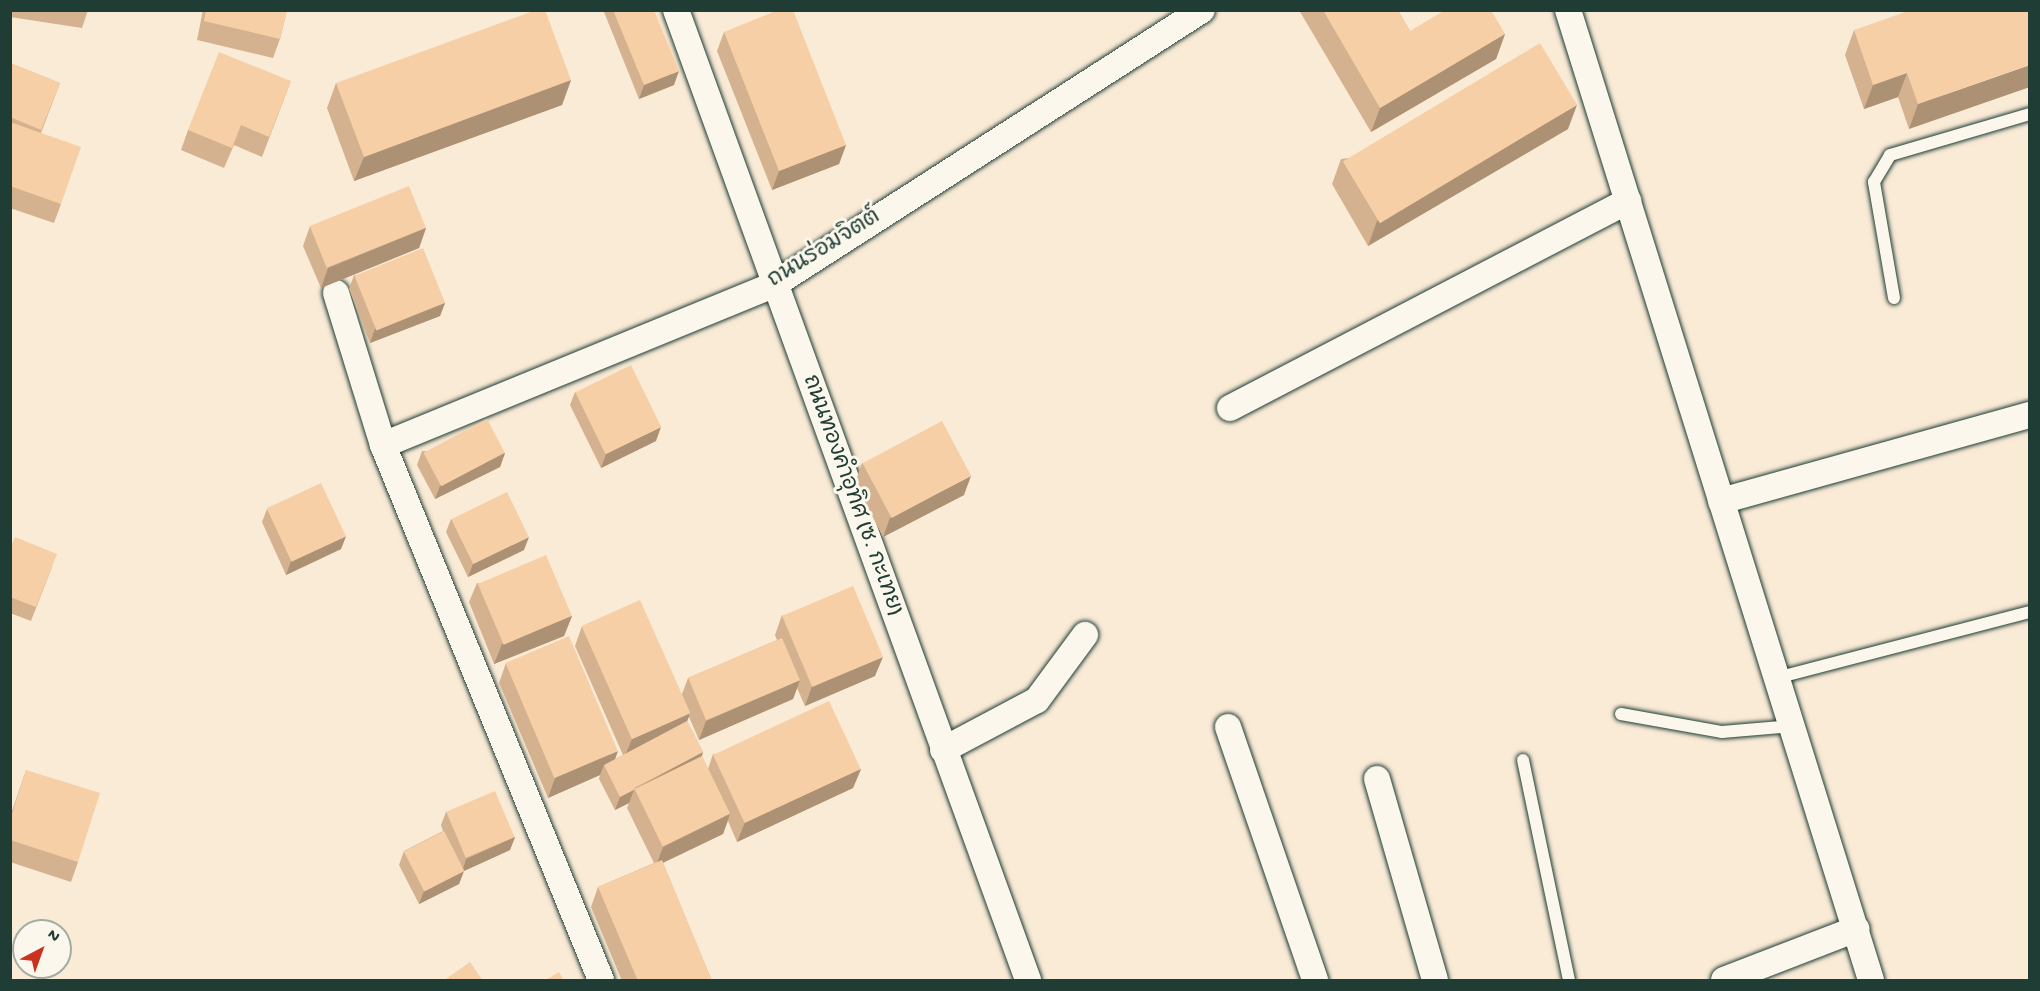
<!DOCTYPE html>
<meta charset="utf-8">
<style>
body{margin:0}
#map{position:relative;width:2040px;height:991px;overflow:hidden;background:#faebd7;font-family:"Gochi Hand","Playpen Sans Thai",sans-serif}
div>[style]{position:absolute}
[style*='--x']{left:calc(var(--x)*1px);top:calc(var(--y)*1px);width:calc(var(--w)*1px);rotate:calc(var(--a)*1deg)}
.roads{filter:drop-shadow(0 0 2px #1f3d34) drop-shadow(0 0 2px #1f3d34)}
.service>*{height:12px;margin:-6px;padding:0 6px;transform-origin:6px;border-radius:6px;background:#fbf7ec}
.minor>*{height:26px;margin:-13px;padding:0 13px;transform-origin:13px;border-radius:13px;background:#fbf7ec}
.wall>*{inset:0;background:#d4b28f}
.shaded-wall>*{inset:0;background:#ac9174}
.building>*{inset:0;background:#f6cfa6;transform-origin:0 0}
span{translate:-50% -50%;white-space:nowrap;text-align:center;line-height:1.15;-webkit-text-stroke:6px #fbf7ec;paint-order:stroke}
.street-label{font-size:22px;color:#1f3d34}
.frame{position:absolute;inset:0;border:12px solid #1f3d34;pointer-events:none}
.north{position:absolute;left:12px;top:919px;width:60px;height:60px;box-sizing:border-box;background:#fbf7ec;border:2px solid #a3ada2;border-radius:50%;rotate:41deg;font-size:16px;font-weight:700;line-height:24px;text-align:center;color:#1f3d34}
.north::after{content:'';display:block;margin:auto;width:21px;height:27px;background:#c8321e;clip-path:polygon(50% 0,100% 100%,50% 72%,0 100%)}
</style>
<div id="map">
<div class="roads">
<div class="service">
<i style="--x:1894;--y:298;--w:118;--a:-99.8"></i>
<i style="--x:1874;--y:182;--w:31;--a:-59"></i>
<i style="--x:1890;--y:155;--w:146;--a:-16.3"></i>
<i style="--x:1780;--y:677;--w:258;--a:-14.6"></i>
<i style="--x:1621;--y:714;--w:103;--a:10.1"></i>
<i style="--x:1722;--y:732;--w:71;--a:-4.8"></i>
<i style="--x:1523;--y:760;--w:225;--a:78.2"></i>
</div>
<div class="minor">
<i style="--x:676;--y:10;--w:1032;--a:70.05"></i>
<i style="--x:1568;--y:10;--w:1016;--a:72.65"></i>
<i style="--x:336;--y:293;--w:159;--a:72.8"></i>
<i style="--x:383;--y:445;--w:578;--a:67.83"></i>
<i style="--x:1230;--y:408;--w:449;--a:-27.5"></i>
<i style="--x:383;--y:445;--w:424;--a:-22.3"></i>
<i style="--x:775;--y:284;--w:507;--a:-32.69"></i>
<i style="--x:1721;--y:501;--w:321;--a:-15.6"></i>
<i style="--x:1228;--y:727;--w:268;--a:71"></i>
<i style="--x:943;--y:750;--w:106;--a:-28"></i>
<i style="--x:1037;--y:700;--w:81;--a:-53.6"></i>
<i style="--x:1377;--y:779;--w:209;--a:73.9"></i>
<i style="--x:1724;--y:980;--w:142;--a:-21.1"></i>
</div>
</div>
<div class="wall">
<i style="clip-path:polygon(10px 10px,88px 10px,82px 28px,10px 17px)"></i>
<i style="clip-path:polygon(203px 10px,287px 10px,280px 39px,273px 58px,197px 40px)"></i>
<i style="clip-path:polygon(604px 10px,654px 10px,674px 85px,639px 99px,604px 12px)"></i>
<i style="clip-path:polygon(1299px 10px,1398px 10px,1410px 31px,1505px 34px,1496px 59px,1371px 132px)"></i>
<i style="clip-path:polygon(2030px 10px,1909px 129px,1898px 97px,1864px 109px,1845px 55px,1854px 30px)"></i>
<i style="clip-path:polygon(724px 32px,846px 145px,839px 164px,772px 190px,717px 51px)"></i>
<i style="clip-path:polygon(10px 63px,60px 83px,41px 133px,61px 204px,54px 223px,10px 208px)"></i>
<i style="clip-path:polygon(571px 80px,562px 105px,354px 181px,327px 108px,336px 83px)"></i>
<i style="clip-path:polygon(291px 81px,262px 157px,234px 145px,224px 168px,181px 150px,188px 130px)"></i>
<i style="clip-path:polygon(1568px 129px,1368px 246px,1332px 184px,1341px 159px)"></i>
<i style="clip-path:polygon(310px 226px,426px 228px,419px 248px,321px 288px,303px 246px)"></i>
<i style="clip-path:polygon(354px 275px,445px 303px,440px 316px,370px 343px,349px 289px)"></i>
<i style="clip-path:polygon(575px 392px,656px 441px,601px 468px,570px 405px)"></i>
<i style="clip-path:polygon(422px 451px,505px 453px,500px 467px,435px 499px,417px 465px)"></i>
<i style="clip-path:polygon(862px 463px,964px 495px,883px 537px,855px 483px)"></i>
<i style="clip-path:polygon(267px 509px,346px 536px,341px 549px,286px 575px,262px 522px)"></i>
<i style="clip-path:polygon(451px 519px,524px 550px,468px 577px,446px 532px)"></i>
<i style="clip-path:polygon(10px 548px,52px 567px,31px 621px,10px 613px)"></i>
<i style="clip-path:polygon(477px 583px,572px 616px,564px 636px,494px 664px,469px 602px)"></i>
<i style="clip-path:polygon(782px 615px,875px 676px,805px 706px,797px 688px,793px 699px,699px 740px,689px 717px,687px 721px,703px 752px,702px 756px,708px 769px,713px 754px,861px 769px,853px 788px,737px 842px,728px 821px,723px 834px,663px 863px,712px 981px,622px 981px,591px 907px,598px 887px,654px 863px,627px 808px,629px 803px,615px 810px,599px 779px,600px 775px,548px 798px,499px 683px,506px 663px,615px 759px,623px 755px,575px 646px,582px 626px,682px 694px,688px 678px,777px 640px,775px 635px)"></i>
<i style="clip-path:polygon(26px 770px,78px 862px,71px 882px,10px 862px,10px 817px)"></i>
<i style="clip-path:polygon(446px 812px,515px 837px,510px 850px,464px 871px,459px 884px,419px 904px,399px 865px,404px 851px,443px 831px,441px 825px)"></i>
</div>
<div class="shaded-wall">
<i style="clip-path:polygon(1505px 34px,1496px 59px,1371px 132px,1380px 108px)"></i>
<i style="clip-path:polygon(2030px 65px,2030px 87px,1909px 129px,1918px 104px)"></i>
<i style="clip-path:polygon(679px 71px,674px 85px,639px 99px,644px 85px)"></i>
<i style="clip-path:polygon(1907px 73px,1898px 97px,1864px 109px,1873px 85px)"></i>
<i style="clip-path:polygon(571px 80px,562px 105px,354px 181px,364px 157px)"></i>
<i style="clip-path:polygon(1577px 105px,1568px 129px,1368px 246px,1377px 221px)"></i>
<i style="clip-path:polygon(846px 145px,839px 164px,772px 190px,779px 171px)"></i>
<i style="clip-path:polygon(426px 228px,419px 248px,321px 288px,328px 268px)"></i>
<i style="clip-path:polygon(445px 303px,440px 316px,370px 343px,375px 329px)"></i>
<i style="clip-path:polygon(661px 427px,656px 441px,601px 468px,606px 454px)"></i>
<i style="clip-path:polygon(505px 453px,500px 467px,435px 499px,440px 486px)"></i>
<i style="clip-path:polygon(971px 476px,964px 495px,883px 537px,890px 518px)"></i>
<i style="clip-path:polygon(346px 536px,341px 549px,286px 575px,291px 561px)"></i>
<i style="clip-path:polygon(529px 537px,524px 550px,468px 577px,473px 564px)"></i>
<i style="clip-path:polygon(572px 616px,564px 636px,494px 664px,502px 644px)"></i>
<i style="clip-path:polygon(883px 657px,875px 676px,805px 706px,812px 686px)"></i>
<i style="clip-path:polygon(800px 680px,793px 699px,699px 740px,706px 721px)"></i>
<i style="clip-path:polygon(690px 713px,683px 733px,624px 758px,632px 739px)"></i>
<i style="clip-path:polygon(618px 751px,611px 771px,604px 765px,600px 775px,548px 798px,555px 778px)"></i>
<i style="clip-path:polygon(703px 752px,698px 766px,635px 789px)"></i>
<i style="clip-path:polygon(861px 769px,853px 788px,737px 842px,745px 822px)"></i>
<i style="clip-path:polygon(634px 790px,629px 803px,615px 810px,620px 797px)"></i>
<i style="clip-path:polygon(730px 814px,723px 834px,656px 866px,663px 847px)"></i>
<i style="clip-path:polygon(515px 837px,510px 850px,464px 871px,459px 884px,419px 904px,424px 891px,462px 872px,466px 859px)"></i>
</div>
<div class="building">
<i style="clip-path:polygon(206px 10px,287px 10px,280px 39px,204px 21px)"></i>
<i style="clip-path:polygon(536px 10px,545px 10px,571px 80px,364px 157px,336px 83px)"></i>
<i style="clip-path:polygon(613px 10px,654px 10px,679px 71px,644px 85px)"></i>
<i style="clip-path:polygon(778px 10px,793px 10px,846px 145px,779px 171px,724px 32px)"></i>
<i style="clip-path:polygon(1323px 10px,1398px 10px,1410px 31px,1445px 10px,1491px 10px,1505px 34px,1380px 108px)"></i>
<i style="clip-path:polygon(1911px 10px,2030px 10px,2030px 65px,1918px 104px,1907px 73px,1873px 85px,1854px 30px)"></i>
<i style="left:1540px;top:43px;width:72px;height:230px;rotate:59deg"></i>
<i style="clip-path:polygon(219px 52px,291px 81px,269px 137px,241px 125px,232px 148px,188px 130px)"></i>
<i style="clip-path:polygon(10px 63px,60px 83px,41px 130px,10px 117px)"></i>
<i style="clip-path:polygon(10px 122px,81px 147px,61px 204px,10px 186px)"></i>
<i style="left:409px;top:186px;width:45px;height:107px;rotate:68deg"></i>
<i style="left:423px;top:248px;width:59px;height:74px;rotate:68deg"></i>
<i style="left:631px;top:365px;width:69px;height:62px;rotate:64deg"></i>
<i style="left:487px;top:419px;width:38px;height:72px;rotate:62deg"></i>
<i style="left:942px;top:421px;width:62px;height:90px;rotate:62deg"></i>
<i style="left:321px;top:483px;width:59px;height:60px;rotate:65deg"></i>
<i style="left:507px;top:492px;width:50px;height:62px;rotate:64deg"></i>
<i style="clip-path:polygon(15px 537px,57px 554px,36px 607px,10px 597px,10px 548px)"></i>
<i style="left:546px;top:555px;width:66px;height:74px;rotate:67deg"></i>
<i style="left:853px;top:586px;width:77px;height:77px;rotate:67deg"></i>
<i style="left:640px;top:600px;width:124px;height:64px;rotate:66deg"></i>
<i style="left:569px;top:636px;width:125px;height:69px;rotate:67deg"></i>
<i style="left:782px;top:638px;width:46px;height:102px;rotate:67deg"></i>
<i style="left:829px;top:701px;width:75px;height:128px;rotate:65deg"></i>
<i style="clip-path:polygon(687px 721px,703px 752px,634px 788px,635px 789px,620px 797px,604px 765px)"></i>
<i style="left:702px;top:756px;width:64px;height:75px;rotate:64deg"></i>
<i style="clip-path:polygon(26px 770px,100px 793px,78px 862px,10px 840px,10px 820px)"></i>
<i style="left:495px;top:791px;width:50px;height:53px;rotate:67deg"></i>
<i style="left:444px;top:831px;width:45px;height:45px;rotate:63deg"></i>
<i style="clip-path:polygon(662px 860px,712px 981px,638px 981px,598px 887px)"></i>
<i style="clip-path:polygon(470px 962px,483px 981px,443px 981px)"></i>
<i style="clip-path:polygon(559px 972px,564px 981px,544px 981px)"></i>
</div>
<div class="street-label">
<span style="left:825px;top:250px;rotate:-32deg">ถนนร่อมจิตต์</span>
<span style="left:851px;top:496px;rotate:70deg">ถนนทองคำอุทิศ (ซ. กะเทย)</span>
</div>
<div class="frame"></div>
<div class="north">N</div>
</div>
